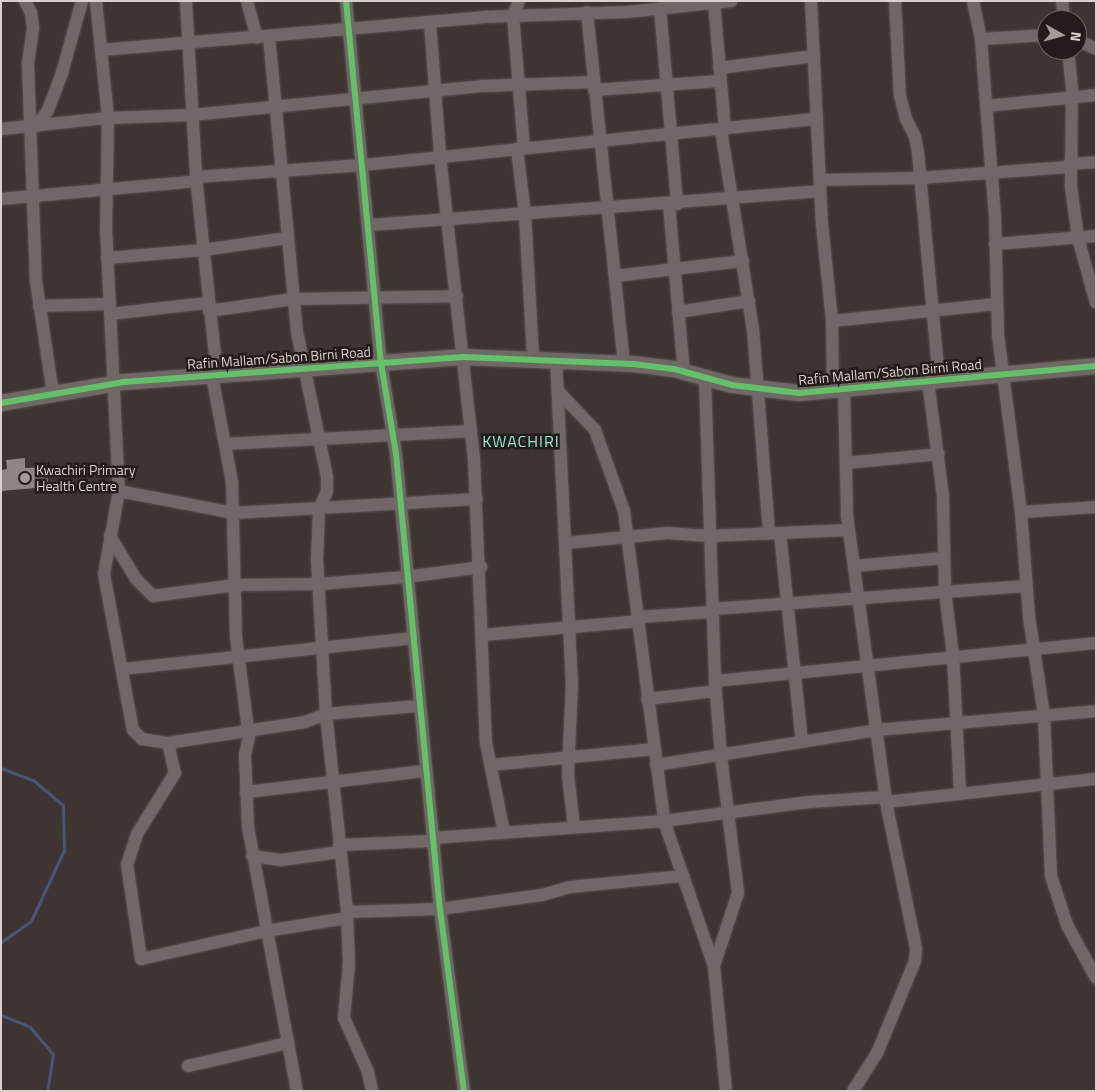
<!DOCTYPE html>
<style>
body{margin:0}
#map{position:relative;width:1097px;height:1092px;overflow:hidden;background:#3e3532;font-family:"Titillium Web",sans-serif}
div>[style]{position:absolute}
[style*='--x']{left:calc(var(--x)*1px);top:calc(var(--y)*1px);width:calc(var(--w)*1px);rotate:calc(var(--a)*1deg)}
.stream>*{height:3px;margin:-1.5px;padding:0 1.5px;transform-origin:1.5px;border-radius:1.5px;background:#455678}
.building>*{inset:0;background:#8e8683}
.roads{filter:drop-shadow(0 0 1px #59524f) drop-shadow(0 0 1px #59524f)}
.minor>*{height:12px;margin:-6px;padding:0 6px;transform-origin:6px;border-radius:6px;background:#706766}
.tertiary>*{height:16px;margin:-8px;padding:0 8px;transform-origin:8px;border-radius:8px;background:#706766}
.cycleway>*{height:6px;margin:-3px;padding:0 3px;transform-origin:3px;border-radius:3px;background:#61c268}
.dots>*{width:14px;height:14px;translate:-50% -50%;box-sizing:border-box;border:2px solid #241c1a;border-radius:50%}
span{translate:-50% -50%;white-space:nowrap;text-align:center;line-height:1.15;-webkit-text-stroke:5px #241c1a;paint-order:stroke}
.street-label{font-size:14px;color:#dbd0cc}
.poi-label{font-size:14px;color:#dbd0cc}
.left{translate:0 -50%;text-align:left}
.quarter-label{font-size:16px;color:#8bedd3;letter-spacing:1px}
.frame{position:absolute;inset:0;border:2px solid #dbd0cc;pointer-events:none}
.north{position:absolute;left:1037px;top:10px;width:50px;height:50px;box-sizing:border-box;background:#241c1a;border:1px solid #6d6461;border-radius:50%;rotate:97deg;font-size:14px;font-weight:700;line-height:20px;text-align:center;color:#dbd0cc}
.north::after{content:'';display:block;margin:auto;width:18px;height:22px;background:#a49a96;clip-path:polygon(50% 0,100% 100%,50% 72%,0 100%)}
</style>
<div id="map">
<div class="stream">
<i style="--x:1;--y:768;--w:34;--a:21"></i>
<i style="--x:33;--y:780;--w:39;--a:40"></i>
<i style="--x:63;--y:805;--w:45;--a:88.7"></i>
<i style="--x:64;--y:850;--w:78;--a:114.9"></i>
<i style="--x:31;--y:921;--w:37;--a:145"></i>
<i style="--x:1;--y:1015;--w:31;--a:22"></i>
<i style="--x:30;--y:1027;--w:35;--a:50"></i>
<i style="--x:53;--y:1054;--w:37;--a:99"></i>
</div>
<div class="building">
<i style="clip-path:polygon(25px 458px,25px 468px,47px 467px,48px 487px,1px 491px,1px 470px,7px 469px,6px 460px)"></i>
</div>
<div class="roads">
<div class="minor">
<i style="--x:25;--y:1;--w:13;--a:63"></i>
<i style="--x:31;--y:13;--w:15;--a:82"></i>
<i style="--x:33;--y:28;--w:37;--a:98"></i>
<i style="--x:28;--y:65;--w:216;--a:87.9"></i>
<i style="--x:36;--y:281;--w:113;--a:81.4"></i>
<i style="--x:96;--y:1;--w:118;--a:84.1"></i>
<i style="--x:108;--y:118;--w:110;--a:91"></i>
<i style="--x:106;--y:228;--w:263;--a:87.2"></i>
<i style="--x:119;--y:491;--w:84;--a:100.2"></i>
<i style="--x:104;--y:574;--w:159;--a:79.5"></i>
<i style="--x:133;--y:730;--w:13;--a:45"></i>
<i style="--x:142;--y:739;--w:26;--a:9"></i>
<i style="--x:168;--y:743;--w:139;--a:-8.7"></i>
<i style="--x:305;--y:722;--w:22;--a:-21"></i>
<i style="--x:326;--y:714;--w:92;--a:-5"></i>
<i style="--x:186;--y:1;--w:176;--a:86.7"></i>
<i style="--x:196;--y:177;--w:199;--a:83.9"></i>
<i style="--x:247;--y:1;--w:38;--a:75"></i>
<i style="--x:346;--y:1;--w:364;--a:84.5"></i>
<i style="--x:381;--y:363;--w:92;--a:80.6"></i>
<i style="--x:396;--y:454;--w:457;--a:84.5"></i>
<i style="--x:440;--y:909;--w:184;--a:82.5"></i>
<i style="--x:519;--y:1;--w:15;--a:113"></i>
<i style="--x:513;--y:15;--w:133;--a:85.3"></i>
<i style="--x:811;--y:1;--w:223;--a:87.2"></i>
<i style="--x:822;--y:224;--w:98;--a:84.1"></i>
<i style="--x:832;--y:321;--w:70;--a:89.2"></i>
<i style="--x:895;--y:1;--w:95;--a:87"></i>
<i style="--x:900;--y:96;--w:24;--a:75"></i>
<i style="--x:906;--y:119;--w:20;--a:63"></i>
<i style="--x:915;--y:137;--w:16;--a:79"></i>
<i style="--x:918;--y:153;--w:228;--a:84.7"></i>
<i style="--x:973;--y:1;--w:39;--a:78"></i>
<i style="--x:981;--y:39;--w:180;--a:85.5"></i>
<i style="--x:995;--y:218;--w:117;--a:88.5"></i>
<i style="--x:998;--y:335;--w:178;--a:82.6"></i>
<i style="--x:1021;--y:512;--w:105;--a:85.6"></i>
<i style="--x:1029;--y:617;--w:99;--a:81.3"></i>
<i style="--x:1044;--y:715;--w:161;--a:87.5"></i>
<i style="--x:1051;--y:876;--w:52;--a:71.9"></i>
<i style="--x:1067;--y:925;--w:60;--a:61.3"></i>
<i style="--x:1062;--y:1;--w:19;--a:84"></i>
<i style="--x:714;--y:3;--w:127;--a:85"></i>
<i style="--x:660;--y:8;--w:197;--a:85"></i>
<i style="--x:587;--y:12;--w:353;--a:84"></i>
<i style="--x:430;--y:22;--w:134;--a:85.7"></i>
<i style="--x:440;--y:156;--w:305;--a:83.6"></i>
<i style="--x:474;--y:459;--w:284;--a:87.6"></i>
<i style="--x:486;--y:743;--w:91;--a:78.6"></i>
<i style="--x:269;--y:36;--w:297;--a:84.6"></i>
<i style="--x:297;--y:332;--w:148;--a:78.3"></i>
<i style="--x:327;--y:477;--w:14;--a:90"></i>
<i style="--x:327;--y:491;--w:21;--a:113"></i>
<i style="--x:319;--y:510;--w:49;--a:92.3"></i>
<i style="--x:317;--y:559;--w:155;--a:86.7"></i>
<i style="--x:326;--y:714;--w:199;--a:83.9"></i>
<i style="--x:347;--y:912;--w:51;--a:87.8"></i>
<i style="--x:349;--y:963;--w:55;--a:95.2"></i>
<i style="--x:344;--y:1018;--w:59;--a:66"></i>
<i style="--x:368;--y:1072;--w:19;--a:78"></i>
<i style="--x:981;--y:39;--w:66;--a:-3.5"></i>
<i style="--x:1077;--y:40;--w:21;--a:25"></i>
<i style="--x:101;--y:50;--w:384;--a:-4.9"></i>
<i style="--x:484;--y:17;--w:143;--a:-2"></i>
<i style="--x:627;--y:12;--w:105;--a:-6"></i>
<i style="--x:1068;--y:50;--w:37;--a:84"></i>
<i style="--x:1072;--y:87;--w:100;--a:90.6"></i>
<i style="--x:1071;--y:187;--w:51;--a:82.2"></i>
<i style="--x:1078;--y:238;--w:67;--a:74.5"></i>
<i style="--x:719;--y:68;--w:96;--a:-7.2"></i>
<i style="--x:594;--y:90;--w:126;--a:-4.1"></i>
<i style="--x:986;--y:106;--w:111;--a:-5.7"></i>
<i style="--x:37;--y:126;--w:19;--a:-55"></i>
<i style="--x:48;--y:110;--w:40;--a:-69"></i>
<i style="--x:62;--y:73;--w:75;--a:-74.5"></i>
<i style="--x:1;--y:129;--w:108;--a:-5.9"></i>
<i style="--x:108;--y:118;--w:84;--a:-2"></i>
<i style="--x:192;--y:115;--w:293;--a:-5.7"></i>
<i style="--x:484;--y:86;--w:110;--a:-2.1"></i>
<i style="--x:721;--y:130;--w:202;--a:80.9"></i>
<i style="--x:753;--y:329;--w:205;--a:85.5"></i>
<i style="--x:517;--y:149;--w:65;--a:83"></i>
<i style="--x:525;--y:214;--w:144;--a:86.8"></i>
<i style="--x:1069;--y:164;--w:27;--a:-4"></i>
<i style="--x:196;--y:177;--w:167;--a:-4.1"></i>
<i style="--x:363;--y:165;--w:456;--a:-5.8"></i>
<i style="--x:820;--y:180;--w:100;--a:-1.1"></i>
<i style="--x:920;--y:178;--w:149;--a:-4.2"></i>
<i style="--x:1;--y:199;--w:197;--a:-5.2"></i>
<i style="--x:669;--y:205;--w:168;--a:84.9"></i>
<i style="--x:369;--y:225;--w:452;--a:-4.3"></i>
<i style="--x:995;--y:244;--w:101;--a:-4.5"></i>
<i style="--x:107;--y:258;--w:96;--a:-4.8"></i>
<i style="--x:203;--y:250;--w:85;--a:-8.1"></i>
<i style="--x:615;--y:276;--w:129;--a:-6.7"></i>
<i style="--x:39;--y:306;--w:71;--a:-1.6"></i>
<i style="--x:209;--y:311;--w:85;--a:-8.1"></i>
<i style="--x:293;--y:299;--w:164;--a:-1"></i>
<i style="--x:678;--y:312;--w:72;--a:-8.8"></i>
<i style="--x:110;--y:314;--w:98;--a:-6.5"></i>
<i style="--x:832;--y:321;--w:166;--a:-5.9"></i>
<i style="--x:556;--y:359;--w:323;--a:87.2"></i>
<i style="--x:572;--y:682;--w:93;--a:92.5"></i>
<i style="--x:568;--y:775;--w:52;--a:83.4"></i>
<i style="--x:212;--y:376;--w:108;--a:79.3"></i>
<i style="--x:232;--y:482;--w:155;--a:88.5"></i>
<i style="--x:236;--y:637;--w:101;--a:82.6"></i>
<i style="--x:249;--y:737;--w:18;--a:103"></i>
<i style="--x:245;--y:755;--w:72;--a:87.6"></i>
<i style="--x:248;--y:827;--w:269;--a:79.5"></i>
<i style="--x:705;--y:378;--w:303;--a:88.1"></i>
<i style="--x:715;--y:681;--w:75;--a:85.4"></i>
<i style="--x:721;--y:756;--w:138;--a:82.9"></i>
<i style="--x:738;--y:893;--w:77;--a:108.2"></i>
<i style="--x:928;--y:381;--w:116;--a:82.6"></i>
<i style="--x:943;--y:496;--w:96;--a:88.8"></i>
<i style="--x:945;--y:592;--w:64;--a:82.8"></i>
<i style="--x:953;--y:655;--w:139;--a:87.1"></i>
<i style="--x:844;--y:390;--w:126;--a:88.6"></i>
<i style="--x:847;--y:516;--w:289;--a:82.2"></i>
<i style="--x:886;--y:802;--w:149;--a:78.4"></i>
<i style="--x:916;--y:948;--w:13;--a:94"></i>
<i style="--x:915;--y:961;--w:100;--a:112.4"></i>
<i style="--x:877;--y:1053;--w:45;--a:122.3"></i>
<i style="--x:558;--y:391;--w:54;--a:46.5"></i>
<i style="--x:595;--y:430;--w:86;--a:70.3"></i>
<i style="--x:624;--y:511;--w:313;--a:82.6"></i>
<i style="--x:664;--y:821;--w:153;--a:71"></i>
<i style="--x:714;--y:966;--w:126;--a:84.5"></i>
<i style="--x:225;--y:444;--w:246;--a:-3"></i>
<i style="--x:847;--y:463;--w:92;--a:-5.6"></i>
<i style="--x:119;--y:491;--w:116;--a:10.9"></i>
<i style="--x:233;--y:513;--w:244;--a:-3.3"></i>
<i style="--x:1021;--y:512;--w:75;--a:-3.8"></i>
<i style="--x:780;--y:533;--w:209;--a:84"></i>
<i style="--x:110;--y:536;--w:50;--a:58.8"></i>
<i style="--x:136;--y:579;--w:24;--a:45"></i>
<i style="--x:153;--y:596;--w:83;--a:-7.6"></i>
<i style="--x:235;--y:585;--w:84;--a:-0.7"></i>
<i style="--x:319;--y:584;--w:87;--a:-4.6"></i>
<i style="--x:406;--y:577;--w:76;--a:-7.6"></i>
<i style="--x:566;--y:543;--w:102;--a:-5.6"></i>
<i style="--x:668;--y:533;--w:40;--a:4.3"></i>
<i style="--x:708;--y:536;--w:141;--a:-2.4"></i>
<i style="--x:854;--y:566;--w:90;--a:-5.1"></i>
<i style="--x:712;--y:609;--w:315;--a:-4.2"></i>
<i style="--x:638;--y:617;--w:74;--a:-3.9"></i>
<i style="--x:483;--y:635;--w:157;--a:-5.1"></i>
<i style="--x:123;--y:669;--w:291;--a:-6.1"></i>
<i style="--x:715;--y:681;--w:383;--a:-5.7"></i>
<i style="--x:647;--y:699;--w:69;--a:-6.6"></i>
<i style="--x:168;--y:743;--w:31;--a:77"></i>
<i style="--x:175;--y:773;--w:72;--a:121.9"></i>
<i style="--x:137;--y:834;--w:32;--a:108"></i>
<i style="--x:127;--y:864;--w:96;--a:81.6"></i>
<i style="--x:141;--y:959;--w:128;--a:-12.6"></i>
<i style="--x:266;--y:931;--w:82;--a:-9.1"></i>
<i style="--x:491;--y:765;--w:164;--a:-5.6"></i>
<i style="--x:656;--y:765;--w:223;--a:-9"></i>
<i style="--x:876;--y:730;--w:221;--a:-4.9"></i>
<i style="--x:246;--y:792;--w:180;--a:-6.7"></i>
<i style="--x:886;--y:802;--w:211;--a:-6.3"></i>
<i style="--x:432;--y:838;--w:233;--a:-4.2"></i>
<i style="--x:664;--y:821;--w:146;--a:-7.5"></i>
<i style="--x:809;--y:802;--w:76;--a:-3.8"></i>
<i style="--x:339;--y:845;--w:93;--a:-2.5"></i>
<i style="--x:252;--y:856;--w:29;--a:8"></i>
<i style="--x:281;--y:860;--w:60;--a:-7.7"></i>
<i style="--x:347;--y:912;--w:93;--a:-1.8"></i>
<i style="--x:440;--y:909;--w:103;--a:-7.8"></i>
<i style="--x:542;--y:895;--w:29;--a:-16"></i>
<i style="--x:570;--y:887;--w:114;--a:-5.6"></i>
<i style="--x:188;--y:1066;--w:103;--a:-13"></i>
</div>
<div class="tertiary">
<i style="--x:1;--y:403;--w:125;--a:-9.7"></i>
<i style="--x:124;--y:382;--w:340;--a:-4.2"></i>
<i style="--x:463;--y:357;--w:170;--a:2.4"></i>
<i style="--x:633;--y:364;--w:41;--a:7"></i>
<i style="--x:674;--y:369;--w:60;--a:15.4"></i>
<i style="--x:732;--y:385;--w:67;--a:6.8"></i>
<i style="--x:799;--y:393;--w:298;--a:-5.2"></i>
</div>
</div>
<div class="cycleway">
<i style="--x:346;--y:1;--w:364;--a:84.5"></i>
<i style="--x:381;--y:363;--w:92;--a:80.6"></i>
<i style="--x:396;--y:454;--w:457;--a:84.5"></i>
<i style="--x:440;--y:909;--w:184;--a:82.5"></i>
<i style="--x:1;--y:403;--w:125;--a:-9.7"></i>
<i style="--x:124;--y:382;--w:340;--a:-4.2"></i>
<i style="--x:463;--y:357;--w:170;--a:2.4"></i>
<i style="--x:633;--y:364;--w:41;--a:7"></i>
<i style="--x:674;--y:369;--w:60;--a:15.4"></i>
<i style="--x:732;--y:385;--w:67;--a:6.8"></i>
<i style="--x:799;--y:393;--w:298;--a:-5.2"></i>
</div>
<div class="dots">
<i style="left:25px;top:478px;background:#a49a96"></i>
</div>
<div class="street-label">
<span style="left:279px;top:358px;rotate:-4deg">Rafin Mallam/Sabon Birni Road</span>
<span style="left:890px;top:372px;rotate:-5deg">Rafin Mallam/Sabon Birni Road</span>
</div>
<div class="poi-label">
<span class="left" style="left:36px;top:478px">Kwachiri Primary<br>Health Centre</span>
</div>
<div class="quarter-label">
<span style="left:521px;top:441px">KWACHIRI</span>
</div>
<div class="frame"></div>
<div class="north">N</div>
</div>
